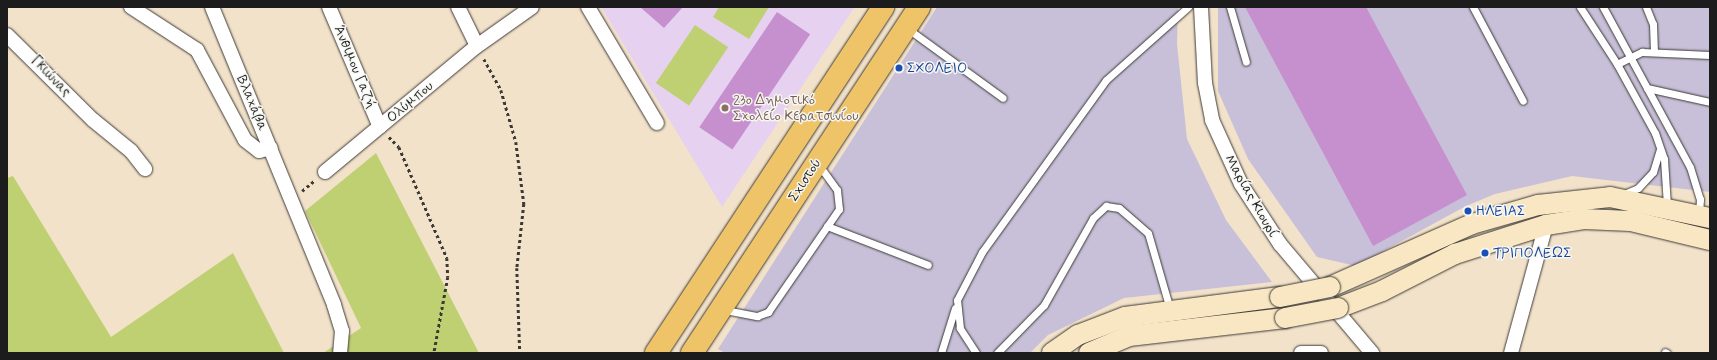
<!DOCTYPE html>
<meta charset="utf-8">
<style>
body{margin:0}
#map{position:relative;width:1717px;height:360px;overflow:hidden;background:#f3e2ca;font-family:Mynerve,sans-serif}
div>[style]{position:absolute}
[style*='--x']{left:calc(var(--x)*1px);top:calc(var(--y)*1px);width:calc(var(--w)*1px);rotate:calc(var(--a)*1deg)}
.built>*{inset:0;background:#e6d2f0}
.industrial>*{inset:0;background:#c8bfd8}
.green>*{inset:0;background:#bfd073;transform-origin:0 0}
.building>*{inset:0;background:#c690cf;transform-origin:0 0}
.path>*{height:2.5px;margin-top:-1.25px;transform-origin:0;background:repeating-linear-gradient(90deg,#3c3a36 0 3px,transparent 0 6px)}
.roads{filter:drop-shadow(0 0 1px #3c3a36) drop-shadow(0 0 1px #3c3a36)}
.lane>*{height:7px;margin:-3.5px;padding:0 3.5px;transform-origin:3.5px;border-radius:3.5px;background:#fff}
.street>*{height:14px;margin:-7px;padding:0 7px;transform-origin:7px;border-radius:7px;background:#fff}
.secondary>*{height:20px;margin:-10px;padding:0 10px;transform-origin:10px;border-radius:10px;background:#f9e7c3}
.primary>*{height:22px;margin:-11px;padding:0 11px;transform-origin:11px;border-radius:11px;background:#efc469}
.bridges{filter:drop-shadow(0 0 1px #3c3a36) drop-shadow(0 0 1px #3c3a36)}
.secondary-bridge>*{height:20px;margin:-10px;padding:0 10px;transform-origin:10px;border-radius:10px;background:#f9e7c3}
.dots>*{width:11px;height:11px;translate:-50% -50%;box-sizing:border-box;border:2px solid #f6f6f2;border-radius:50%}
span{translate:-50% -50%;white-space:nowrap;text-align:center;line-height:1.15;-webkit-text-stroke:3px #f6f6f2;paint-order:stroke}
.street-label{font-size:14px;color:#1c1c1c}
.transit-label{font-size:14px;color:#164399}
.left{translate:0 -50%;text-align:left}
.education-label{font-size:14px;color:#785e54}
.frame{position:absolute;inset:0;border:8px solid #1c1c1c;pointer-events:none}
</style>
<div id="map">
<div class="built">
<i style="clip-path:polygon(601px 7px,852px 7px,854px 8px,722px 207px)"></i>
</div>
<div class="industrial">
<i style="clip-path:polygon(937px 7px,1178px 7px,1177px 44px,1187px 139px,1226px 220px,1272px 282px,1124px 298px,1048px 335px,1030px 353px,725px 353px,718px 349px)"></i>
<i style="clip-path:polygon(1218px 7px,1710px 7px,1710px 192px,1572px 176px,1495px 194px,1466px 206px,1356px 266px,1317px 257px,1248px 159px,1218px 91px)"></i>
</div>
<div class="green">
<i style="clip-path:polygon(719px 7px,769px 7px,749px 39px,713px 17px)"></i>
<i style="left:695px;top:25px;width:40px;height:70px;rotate:34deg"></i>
<i style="clip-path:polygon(376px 153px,479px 353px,323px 353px,361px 328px,305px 211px)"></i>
<i style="clip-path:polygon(13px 176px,111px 337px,233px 253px,284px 353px,7px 353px,7px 178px)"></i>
</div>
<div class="building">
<i style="clip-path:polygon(640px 7px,683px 7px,664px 28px)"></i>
<i style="clip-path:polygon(1245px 7px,1366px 7px,1467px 195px,1373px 246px)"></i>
<i style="left:777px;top:12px;width:40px;height:139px;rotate:34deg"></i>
</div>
<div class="path">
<i style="--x:484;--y:59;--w:35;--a:61"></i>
<i style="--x:501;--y:90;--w:54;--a:73.9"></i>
<i style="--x:516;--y:142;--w:63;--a:82.6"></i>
<i style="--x:524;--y:204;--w:64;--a:96.2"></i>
<i style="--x:517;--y:268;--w:85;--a:88"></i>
<i style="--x:389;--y:137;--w:14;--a:45"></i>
<i style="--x:399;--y:147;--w:121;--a:66.6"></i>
<i style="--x:447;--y:258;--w:19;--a:87"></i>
<i style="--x:448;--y:277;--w:77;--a:100.4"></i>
<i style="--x:302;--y:191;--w:16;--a:-40"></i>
</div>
<div class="roads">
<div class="lane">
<i style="--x:1230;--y:7;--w:57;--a:73.8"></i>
<i style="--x:1473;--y:7;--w:106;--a:62"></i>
<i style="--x:1580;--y:7;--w:68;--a:57"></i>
<i style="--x:1617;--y:64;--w:79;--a:61.2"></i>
<i style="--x:1655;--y:133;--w:28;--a:71"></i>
<i style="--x:1664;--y:159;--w:47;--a:86.3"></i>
<i style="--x:1603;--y:7;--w:182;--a:61.5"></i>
<i style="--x:1690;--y:167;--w:34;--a:73"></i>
<i style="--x:1700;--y:199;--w:16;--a:94"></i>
<i style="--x:1646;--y:7;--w:18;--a:68"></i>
<i style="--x:1653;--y:24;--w:27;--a:88"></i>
<i style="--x:908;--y:29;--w:117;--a:36"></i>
<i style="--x:1617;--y:64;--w:28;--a:-26"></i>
<i style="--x:1642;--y:52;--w:68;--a:2.5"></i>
<i style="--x:1647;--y:88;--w:65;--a:12.5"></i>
<i style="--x:1624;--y:194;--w:15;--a:-23"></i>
<i style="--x:1638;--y:188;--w:22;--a:-47"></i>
<i style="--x:1653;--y:172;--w:24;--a:-73"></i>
<i style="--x:827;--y:226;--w:108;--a:21.1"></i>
<i style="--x:725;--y:310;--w:33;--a:11"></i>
<i style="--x:757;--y:316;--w:12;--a:-20"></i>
<i style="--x:768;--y:312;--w:125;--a:-55.4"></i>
<i style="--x:839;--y:209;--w:19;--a:-96"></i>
<i style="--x:837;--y:190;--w:32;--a:-126"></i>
<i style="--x:1665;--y:352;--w:2;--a:27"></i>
<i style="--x:941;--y:353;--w:47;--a:-72.7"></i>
<i style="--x:976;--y:353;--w:30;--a:-123"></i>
<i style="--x:960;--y:328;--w:28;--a:-96"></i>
<i style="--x:957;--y:300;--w:54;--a:-62.5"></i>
<i style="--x:982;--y:252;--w:212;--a:-54.2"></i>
<i style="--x:1106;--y:80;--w:110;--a:-41.7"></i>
<i style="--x:997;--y:353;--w:67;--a:-45.6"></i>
<i style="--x:1044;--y:305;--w:100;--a:-60.6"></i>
<i style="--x:1093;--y:218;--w:18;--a:-43"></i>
<i style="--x:1106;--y:206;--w:13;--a:9"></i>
<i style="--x:1119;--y:208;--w:38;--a:41"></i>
<i style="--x:1148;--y:233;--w:79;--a:73.9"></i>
</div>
<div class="street">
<i style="--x:131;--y:7;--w:79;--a:33.1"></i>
<i style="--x:197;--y:50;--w:102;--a:61.9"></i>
<i style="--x:245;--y:140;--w:18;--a:38"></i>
<i style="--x:259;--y:151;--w:12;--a:-14"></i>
<i style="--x:212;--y:7;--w:322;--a:67.7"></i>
<i style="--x:334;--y:305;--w:27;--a:73"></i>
<i style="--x:342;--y:331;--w:21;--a:95"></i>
<i style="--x:329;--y:7;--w:130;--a:67"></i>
<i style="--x:458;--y:7;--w:43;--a:64"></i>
<i style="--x:588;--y:7;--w:135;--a:59.3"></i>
<i style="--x:1201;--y:7;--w:76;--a:87"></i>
<i style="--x:1205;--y:83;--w:38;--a:79"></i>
<i style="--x:1212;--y:120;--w:70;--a:65.6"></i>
<i style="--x:1241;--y:184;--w:72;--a:57"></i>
<i style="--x:1280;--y:244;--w:143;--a:49.8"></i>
<i style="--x:7;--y:35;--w:121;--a:44.7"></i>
<i style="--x:93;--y:120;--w:49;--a:39.2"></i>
<i style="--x:131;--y:151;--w:23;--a:52"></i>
<i style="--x:325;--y:172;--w:197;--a:-39.7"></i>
<i style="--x:477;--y:46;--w:67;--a:-35.3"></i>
<i style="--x:1301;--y:353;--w:20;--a:0"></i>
<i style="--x:1511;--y:353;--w:133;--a:-74.7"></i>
</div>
<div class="secondary">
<i style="--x:1330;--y:287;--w:155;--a:-23.9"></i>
<i style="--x:1472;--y:224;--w:69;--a:-16.1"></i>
<i style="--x:1538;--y:205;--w:72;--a:-6.3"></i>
<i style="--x:1610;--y:197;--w:102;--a:11.9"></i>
<i style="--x:1338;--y:308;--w:47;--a:-21.1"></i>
<i style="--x:1382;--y:291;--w:82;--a:-26.9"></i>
<i style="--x:1455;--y:254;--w:96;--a:-17.7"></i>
<i style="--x:1546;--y:225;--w:38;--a:-9"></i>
<i style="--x:1584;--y:219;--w:47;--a:2.4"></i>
<i style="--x:1631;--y:221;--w:81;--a:13.5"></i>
<i style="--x:1052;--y:353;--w:32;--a:-35"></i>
<i style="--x:1078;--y:335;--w:50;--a:-21"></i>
<i style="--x:1125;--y:317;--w:156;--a:-7.4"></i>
<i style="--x:1089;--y:353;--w:43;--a:-23"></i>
<i style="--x:1129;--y:336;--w:157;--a:-6.6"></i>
</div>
<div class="primary">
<i style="--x:656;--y:353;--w:414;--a:-56.7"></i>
<i style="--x:692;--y:353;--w:414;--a:-56.7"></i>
</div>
</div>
<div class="bridges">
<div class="secondary-bridge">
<i style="--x:1280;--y:297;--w:51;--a:-11.3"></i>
<i style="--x:1285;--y:318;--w:54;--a:-10.7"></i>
</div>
</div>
<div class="dots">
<i style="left:899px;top:68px;background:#1a4fb4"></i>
<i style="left:725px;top:108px;background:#8d6e63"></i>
<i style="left:1468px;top:211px;background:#1a4fb4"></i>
<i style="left:1485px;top:253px;background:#1a4fb4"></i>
</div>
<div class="street-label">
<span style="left:355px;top:67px;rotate:67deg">Άνθιμου Γαζή</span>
<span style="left:51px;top:76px;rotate:46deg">Γκιώνας</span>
<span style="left:410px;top:102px;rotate:-40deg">Ολύμπου</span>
<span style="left:252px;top:103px;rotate:67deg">Βλαχάβα</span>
<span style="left:805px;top:180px;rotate:-57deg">Σχιστού</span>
<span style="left:1251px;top:196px;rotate:60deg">Μαρίας Κιουρί</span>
</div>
<div class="transit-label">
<span class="left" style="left:907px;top:68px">ΣΧΟΛΕΙΟ</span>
<span class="left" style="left:1476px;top:211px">ΗΛΕΙΑΣ</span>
<span class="left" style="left:1493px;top:253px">ΤΡΙΠΟΛΕΩΣ</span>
</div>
<div class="education-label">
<span class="left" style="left:733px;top:108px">23o Δημοτικό<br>Σχολείο Κερατσινίου</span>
</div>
<div class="frame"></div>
</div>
